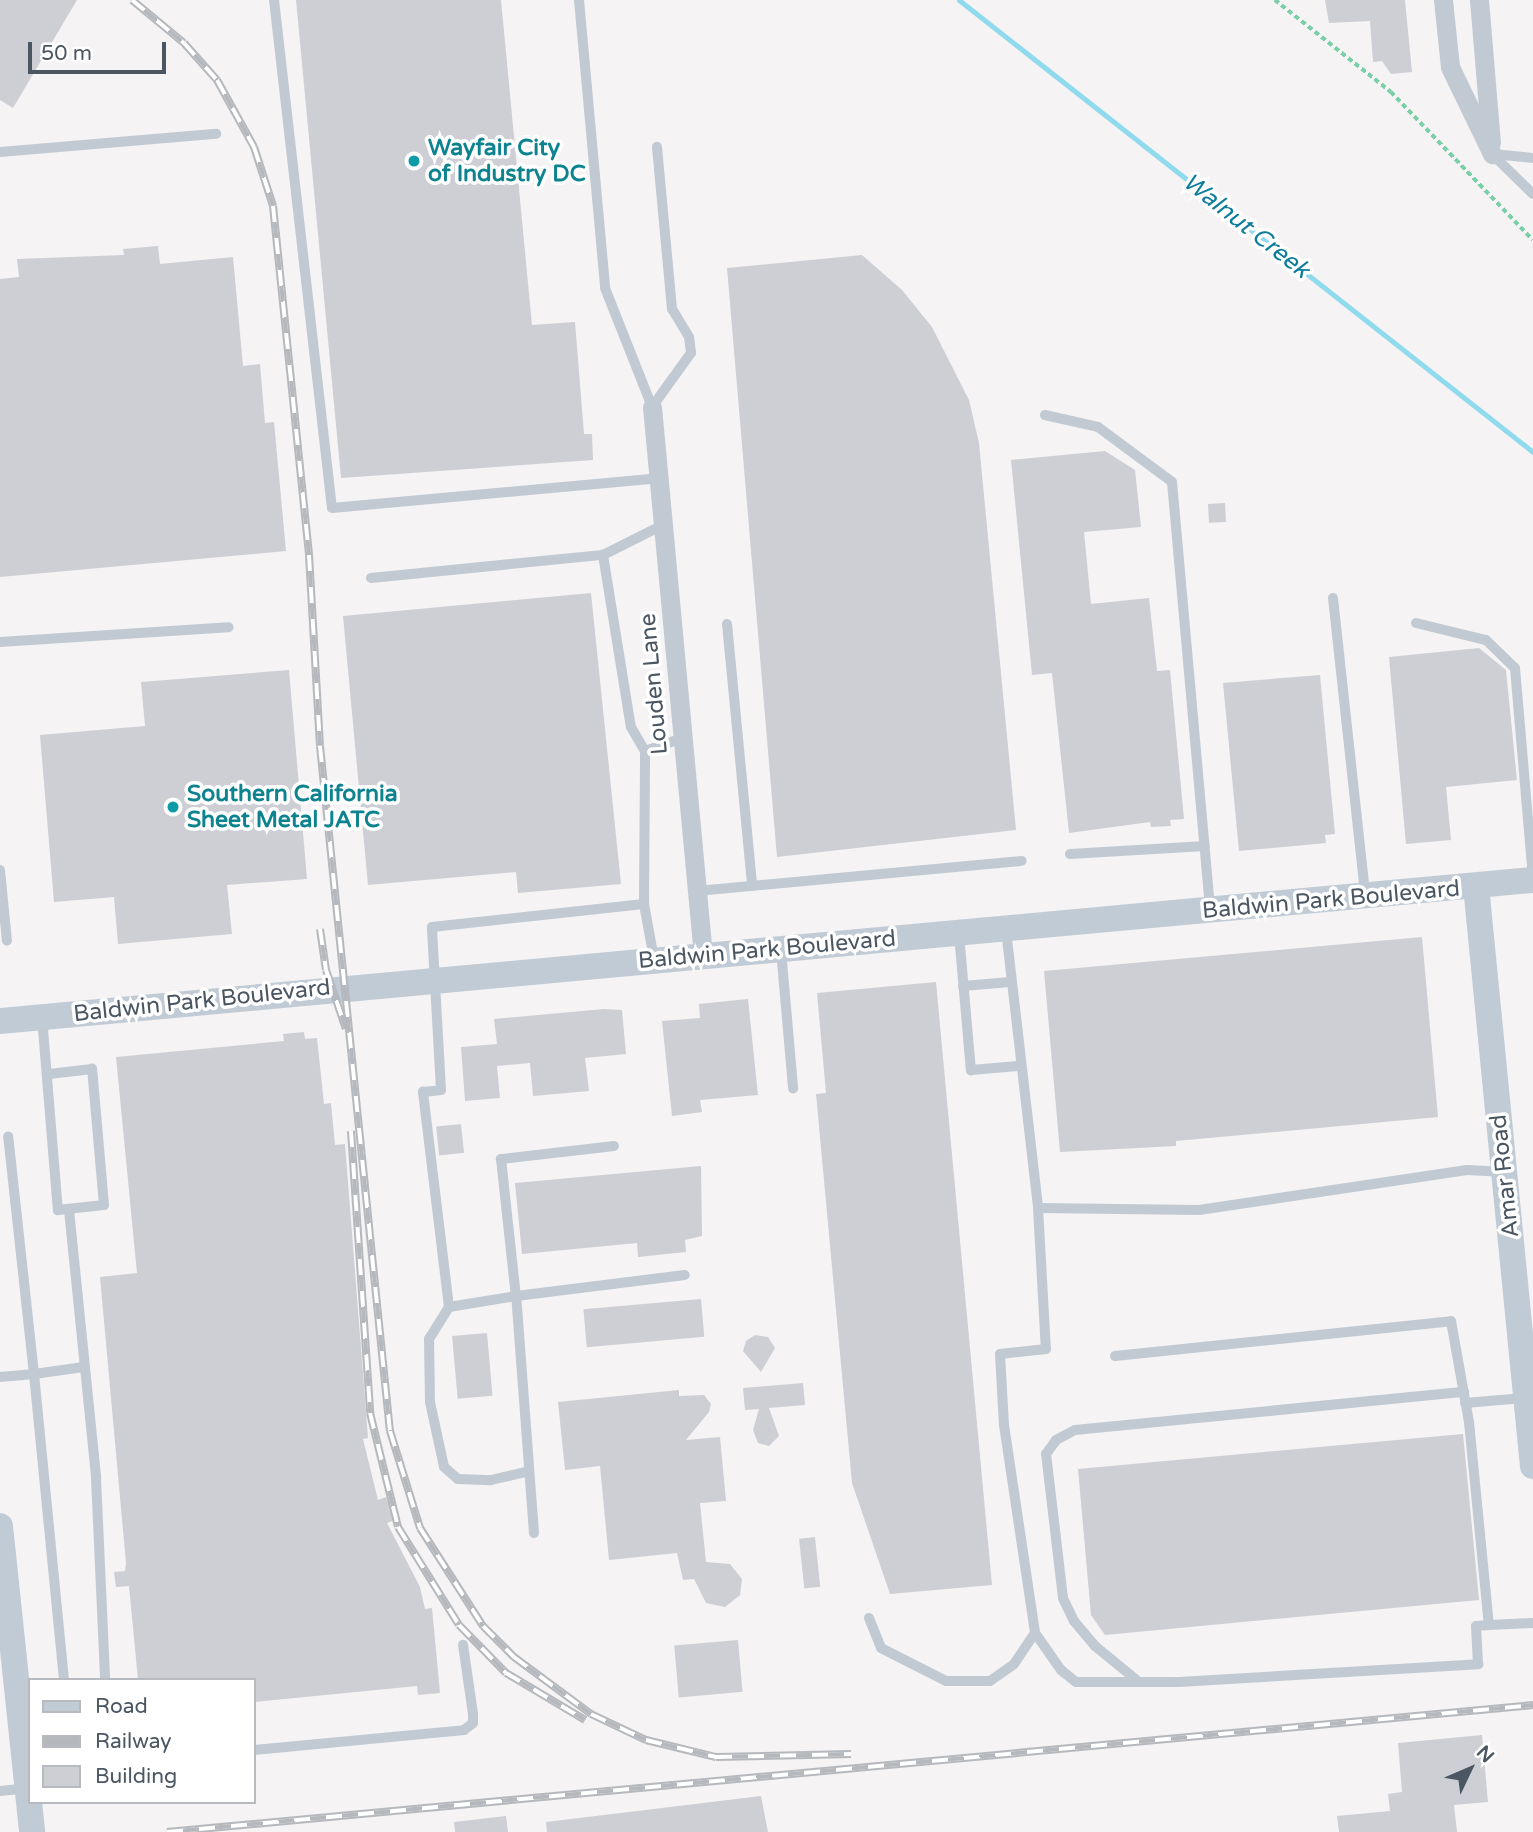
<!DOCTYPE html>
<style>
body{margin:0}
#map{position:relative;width:1533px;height:1832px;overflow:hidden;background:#f5f3f3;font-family:"Varela Round",sans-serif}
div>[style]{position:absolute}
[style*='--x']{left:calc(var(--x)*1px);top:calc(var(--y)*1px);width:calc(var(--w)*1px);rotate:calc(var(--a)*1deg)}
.stream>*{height:5px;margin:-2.5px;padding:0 2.5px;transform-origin:2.5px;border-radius:2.5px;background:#90daee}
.building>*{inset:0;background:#cdcfd5;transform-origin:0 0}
.path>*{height:3.5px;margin-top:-1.75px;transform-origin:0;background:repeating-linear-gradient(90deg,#7ad0a6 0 5px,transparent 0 8.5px)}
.service>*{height:10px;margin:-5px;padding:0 5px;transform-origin:5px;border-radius:5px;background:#c1cad2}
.minor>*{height:19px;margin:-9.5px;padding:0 9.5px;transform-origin:9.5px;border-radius:9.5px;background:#c1cad2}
.secondary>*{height:26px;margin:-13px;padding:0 13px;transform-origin:13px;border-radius:13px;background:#c1cbd6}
.rail>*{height:8px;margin-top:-4px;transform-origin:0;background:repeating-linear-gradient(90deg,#fff 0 16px,#b5b8bd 0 32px);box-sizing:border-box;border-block:2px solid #b5b8bd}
.dots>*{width:19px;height:19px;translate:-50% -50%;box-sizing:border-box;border:4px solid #fff;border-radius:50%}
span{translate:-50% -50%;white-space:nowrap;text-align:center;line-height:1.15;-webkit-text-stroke:7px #fff;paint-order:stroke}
.culture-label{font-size:23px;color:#0d838f;font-weight:700}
.left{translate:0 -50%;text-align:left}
.street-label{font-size:23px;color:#4a5661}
.water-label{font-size:24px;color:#0c7c9b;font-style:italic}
.legend{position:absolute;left:28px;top:1678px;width:228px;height:126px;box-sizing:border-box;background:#fff;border:2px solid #b7bbc0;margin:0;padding:9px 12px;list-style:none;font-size:21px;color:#4a5661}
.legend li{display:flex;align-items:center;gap:14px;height:35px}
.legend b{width:35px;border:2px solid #b7bbc0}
.north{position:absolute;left:1435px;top:1734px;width:70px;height:70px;-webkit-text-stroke:5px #fff;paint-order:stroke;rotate:46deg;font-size:19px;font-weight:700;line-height:28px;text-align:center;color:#4a5661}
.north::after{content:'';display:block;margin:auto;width:24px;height:32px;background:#4a5661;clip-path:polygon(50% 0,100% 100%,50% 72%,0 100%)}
.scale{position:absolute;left:28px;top:42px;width:138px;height:32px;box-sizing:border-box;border:4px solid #4a5661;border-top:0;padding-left:9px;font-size:21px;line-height:24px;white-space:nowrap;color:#4a5661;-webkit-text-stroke:5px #fff;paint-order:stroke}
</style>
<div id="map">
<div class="stream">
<i style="--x:959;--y:0;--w:731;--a:38.22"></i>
</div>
<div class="building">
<i style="clip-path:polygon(0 0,77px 0,13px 108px,0 100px)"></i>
<i style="clip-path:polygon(296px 0,501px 0,532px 325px,575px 322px,584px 434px,592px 434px,593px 460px,341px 478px)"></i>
<i style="clip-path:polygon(1325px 0,1405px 0,1412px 72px,1391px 74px,1382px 61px,1373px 62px,1370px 21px,1329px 23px)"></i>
<i style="clip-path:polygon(158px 246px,160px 264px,233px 257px,243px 366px,260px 364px,265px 423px,274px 422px,286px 551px,0 577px,0 279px,19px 277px,17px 259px,124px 255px,123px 249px)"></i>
<i style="clip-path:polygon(862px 255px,902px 290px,932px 327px,969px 400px,979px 443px,1016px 830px,777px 857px,727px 268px)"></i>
<i style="clip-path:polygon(1105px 451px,1135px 470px,1141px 527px,1084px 532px,1091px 604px,1149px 598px,1157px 671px,1170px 670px,1184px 819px,1170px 820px,1171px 826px,1151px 827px,1150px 822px,1069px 833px,1052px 673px,1032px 675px,1011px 460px)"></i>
<i style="left:1225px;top:503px;width:19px;height:17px;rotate:87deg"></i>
<i style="clip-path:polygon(591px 593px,621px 884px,518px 893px,516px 872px,368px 885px,343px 616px)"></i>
<i style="clip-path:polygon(1479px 648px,1506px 670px,1517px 780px,1446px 787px,1451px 840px,1406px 844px,1389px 657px)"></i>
<i style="clip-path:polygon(289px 670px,307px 879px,227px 885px,232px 934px,118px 944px,114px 897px,54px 902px,40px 735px,145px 726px,141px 682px)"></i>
<i style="clip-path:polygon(1320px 675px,1335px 834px,1325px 835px,1326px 843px,1239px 851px,1223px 683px)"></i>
<i style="clip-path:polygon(1422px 937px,1438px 1117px,1176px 1141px,1176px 1146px,1060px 1152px,1044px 971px)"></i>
<i style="clip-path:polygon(936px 982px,992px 1585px,890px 1594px,852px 1483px,816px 1094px,826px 1093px,817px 993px)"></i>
<i style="clip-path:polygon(748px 999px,758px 1095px,700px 1100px,702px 1112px,672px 1116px,662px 1021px,700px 1018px,699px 1004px)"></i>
<i style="clip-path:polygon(604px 1009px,622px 1010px,626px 1054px,585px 1058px,589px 1091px,533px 1096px,530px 1063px,497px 1066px,500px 1098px,465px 1101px,461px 1047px,497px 1044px,494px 1019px)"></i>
<i style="clip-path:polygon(304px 1032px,305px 1039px,317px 1038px,324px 1104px,331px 1103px,335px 1145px,345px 1144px,368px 1438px,363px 1439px,378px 1500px,386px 1497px,395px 1520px,387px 1523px,420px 1587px,425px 1609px,432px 1608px,440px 1693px,418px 1695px,417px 1686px,254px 1702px,254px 1680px,138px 1680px,129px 1586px,116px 1587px,114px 1572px,125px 1571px,126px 1563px,100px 1277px,137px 1273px,116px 1057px,284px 1041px,283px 1034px)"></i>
<i style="left:461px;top:1124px;width:29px;height:25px;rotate:84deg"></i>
<i style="clip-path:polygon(701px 1166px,702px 1236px,685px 1240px,686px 1252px,638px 1257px,637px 1243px,522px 1254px,515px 1183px)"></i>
<i style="left:701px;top:1299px;width:38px;height:118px;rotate:85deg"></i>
<i style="left:487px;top:1333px;width:63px;height:35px;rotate:85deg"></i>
<i style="clip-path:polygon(755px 1335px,768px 1337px,775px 1348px,761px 1372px,743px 1351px,746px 1341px)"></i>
<i style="clip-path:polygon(803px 1383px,805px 1405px,769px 1408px,779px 1436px,769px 1446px,758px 1443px,753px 1430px,759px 1409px,745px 1410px,743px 1388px)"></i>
<i style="clip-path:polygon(679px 1390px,679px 1396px,704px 1395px,711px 1404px,709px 1412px,686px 1440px,720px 1437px,726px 1501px,700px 1503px,706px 1562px,730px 1564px,742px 1579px,740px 1595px,725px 1607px,706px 1603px,694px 1579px,683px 1580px,677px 1553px,609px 1560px,600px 1466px,565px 1470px,558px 1402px)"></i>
<i style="clip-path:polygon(1463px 1434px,1479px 1600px,1105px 1635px,1091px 1615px,1078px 1469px)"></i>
<i style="left:815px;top:1537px;width:50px;height:16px;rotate:84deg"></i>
<i style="left:738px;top:1640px;width:52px;height:64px;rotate:85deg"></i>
<i style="clip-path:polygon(1482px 1735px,1488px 1802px,1454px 1805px,1457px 1832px,1339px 1832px,1337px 1816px,1390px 1811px,1388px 1794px,1402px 1792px,1398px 1743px)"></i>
<i style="clip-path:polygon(761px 1796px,768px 1832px,547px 1832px,546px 1822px)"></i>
<i style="clip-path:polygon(506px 1816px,508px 1832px,455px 1832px,454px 1822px)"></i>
</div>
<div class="path">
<i style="--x:1275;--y:0;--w:148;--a:38.4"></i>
<i style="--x:1391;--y:92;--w:205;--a:46.2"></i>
</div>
<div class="service">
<i style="--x:274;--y:0;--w:511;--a:83.49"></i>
<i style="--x:332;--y:508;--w:328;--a:-5.2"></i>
<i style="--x:579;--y:0;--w:289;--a:84.8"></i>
<i style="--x:605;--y:288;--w:128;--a:68.4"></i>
<i style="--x:652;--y:407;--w:67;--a:-54.2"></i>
<i style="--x:691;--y:353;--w:16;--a:-97"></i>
<i style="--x:689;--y:337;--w:33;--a:-121"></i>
<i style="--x:672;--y:309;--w:163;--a:-95.3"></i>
<i style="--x:0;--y:152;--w:217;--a:-4.8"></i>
<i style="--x:1492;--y:154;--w:57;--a:44.3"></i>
<i style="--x:1493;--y:154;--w:40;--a:5.7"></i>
<i style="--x:1045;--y:415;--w:54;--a:12.8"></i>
<i style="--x:1098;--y:427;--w:92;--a:36.6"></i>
<i style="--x:1172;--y:482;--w:427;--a:84.9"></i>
<i style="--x:603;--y:555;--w:67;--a:-26.6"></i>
<i style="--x:371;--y:578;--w:233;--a:-5.7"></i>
<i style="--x:603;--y:555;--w:174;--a:80.8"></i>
<i style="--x:631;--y:727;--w:28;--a:60"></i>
<i style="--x:1333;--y:598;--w:296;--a:83.8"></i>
<i style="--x:1416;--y:623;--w:72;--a:13.7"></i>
<i style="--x:1486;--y:640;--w:40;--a:44"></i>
<i style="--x:1515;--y:668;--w:209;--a:85.1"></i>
<i style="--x:727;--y:624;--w:263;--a:84.5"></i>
<i style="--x:0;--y:642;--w:229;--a:-3.7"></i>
<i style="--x:1070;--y:854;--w:135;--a:-3.4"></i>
<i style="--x:0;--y:870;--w:71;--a:84.4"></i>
<i style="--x:697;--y:891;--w:326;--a:-5.3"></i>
<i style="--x:644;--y:904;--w:56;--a:79.7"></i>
<i style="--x:1006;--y:930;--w:280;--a:83.4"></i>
<i style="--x:1038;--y:1208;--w:161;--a:0.7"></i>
<i style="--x:1199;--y:1210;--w:271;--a:-8.5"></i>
<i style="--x:1467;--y:1170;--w:34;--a:3"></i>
<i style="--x:959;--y:934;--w:137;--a:85"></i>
<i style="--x:971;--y:1070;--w:47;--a:-4.9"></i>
<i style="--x:781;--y:950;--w:139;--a:85"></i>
<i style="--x:963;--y:986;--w:47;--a:-4.9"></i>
<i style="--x:42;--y:1017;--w:194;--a:85.3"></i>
<i style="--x:58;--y:1210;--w:46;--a:-6.2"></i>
<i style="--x:104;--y:1205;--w:137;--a:-95"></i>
<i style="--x:92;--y:1069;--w:43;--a:173.4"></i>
<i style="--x:614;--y:1146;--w:114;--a:173.4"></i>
<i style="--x:501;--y:1159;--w:138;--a:83.8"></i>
<i style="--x:516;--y:1296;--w:68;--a:170.7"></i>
<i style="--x:449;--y:1307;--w:217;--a:-96.9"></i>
<i style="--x:423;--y:1092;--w:18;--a:-6"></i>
<i style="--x:441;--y:1090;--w:163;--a:-93.2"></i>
<i style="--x:432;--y:927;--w:213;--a:-6.2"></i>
<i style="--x:644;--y:904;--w:153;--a:-89.6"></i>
<i style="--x:645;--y:751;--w:40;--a:-18.9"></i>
<i style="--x:1038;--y:1208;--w:141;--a:86.8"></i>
<i style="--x:1046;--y:1349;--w:46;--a:173.8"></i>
<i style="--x:1000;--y:1354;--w:71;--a:86.8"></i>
<i style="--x:1004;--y:1425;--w:210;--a:81.5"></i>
<i style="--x:1035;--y:1633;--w:45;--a:54.9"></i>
<i style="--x:1061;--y:1670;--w:19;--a:39"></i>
<i style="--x:1076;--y:1682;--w:103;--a:0"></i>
<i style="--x:1179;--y:1682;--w:300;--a:-3.4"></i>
<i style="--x:1478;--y:1664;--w:38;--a:-93"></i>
<i style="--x:1476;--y:1626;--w:13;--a:-4"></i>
<i style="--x:69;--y:1210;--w:269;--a:84.2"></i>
<i style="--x:96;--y:1478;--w:202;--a:87.4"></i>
<i style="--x:449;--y:1307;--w:38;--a:122"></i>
<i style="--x:429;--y:1339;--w:63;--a:89.1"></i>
<i style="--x:430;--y:1402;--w:66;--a:77.8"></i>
<i style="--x:444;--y:1467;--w:18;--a:41"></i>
<i style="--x:458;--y:1479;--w:33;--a:2"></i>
<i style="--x:491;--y:1480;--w:37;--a:-13"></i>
<i style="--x:1115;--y:1356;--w:338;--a:-5.9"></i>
<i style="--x:1451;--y:1321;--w:103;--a:79.9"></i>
<i style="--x:1469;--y:1422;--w:204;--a:84.4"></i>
<i style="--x:1489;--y:1625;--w:44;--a:-2.6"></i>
<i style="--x:0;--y:1377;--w:34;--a:-5"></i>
<i style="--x:34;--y:1374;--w:239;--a:-96.2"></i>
<i style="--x:1465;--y:1403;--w:59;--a:-4.8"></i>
<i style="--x:534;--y:1533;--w:238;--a:-94.3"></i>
<i style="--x:516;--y:1296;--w:170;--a:-7.1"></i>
<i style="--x:869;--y:1618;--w:32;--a:68"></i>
<i style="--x:881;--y:1648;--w:73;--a:26.9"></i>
<i style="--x:946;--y:1681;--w:44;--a:0"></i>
<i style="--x:990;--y:1681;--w:29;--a:-35"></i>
<i style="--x:1014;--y:1664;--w:37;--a:-56"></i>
<i style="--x:64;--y:1680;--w:307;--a:-95.6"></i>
<i style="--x:34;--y:1374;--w:50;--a:-8"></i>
<i style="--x:1139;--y:1682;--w:57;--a:-140.7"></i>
<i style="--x:1095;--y:1646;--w:33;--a:-130"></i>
<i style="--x:1074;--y:1621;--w:25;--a:-116"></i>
<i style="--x:1063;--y:1598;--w:145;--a:-96.7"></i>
<i style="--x:1046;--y:1454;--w:17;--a:-54"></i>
<i style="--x:1056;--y:1440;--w:21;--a:-28"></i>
<i style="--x:1075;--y:1430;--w:391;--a:-5.6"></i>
<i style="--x:254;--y:1750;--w:211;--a:-5.4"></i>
<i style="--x:464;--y:1730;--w:11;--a:-38"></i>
<i style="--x:473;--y:1723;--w:9;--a:-90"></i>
<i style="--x:473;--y:1714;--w:70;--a:-98.2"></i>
<i style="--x:0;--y:1791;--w:27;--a:-6"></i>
</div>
<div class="minor">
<i style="--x:1443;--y:0;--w:67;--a:84"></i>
<i style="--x:1450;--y:67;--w:97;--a:64.2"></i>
<i style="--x:1479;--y:0;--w:143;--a:85.2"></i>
<i style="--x:652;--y:407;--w:551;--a:84.69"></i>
</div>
<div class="secondary">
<i style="--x:1476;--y:886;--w:583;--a:84.39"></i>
<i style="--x:0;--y:1021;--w:1539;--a:-5.26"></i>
<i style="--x:0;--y:1526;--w:308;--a:84"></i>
</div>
<div class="rail">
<i style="--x:132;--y:0;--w:67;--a:39.6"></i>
<i style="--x:184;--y:43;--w:50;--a:48.3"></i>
<i style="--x:217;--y:80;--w:77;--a:61.1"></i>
<i style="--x:254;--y:147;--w:62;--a:72.1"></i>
<i style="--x:273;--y:206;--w:351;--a:84.1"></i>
<i style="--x:309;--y:555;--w:191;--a:86.7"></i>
<i style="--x:320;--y:746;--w:689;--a:84.17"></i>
<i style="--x:390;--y:1431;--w:102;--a:72.8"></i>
<i style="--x:420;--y:1528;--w:117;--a:57.3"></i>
<i style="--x:483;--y:1626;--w:44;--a:45"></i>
<i style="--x:514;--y:1657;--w:96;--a:36.5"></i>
<i style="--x:591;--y:1714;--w:61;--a:25.3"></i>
<i style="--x:646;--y:1740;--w:72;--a:13.7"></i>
<i style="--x:716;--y:1757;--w:135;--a:-1.3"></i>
<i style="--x:320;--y:929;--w:41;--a:81.7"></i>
<i style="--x:326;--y:970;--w:62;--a:71.3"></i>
<i style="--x:351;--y:1131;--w:283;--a:86.1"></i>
<i style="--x:370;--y:1413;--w:117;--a:76.2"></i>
<i style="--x:398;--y:1527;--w:115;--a:58.1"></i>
<i style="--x:459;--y:1625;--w:67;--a:45.6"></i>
<i style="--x:506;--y:1673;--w:92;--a:30.7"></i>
<i style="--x:167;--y:1832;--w:1372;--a:-5.31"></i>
</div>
<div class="dots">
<i style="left:414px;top:161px;background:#0f9aa8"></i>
<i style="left:173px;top:807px;background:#0f9aa8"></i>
</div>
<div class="culture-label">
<span class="left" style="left:428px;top:161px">Wayfair City<br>of Industry DC</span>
<span class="left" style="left:187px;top:807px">Southern California<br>Sheet Metal JATC</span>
</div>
<div class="street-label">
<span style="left:654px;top:684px;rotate:-95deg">Louden Lane</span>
<span style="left:1331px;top:900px;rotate:-5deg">Baldwin Park Boulevard</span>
<span style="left:767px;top:950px;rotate:-5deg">Baldwin Park Boulevard</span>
<span style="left:202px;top:1001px;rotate:-6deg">Baldwin Park Boulevard</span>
<span style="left:1505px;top:1176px;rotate:-96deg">Amar Road</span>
</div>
<div class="water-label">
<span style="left:1246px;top:226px;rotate:38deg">Walnut Creek</span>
</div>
<ul class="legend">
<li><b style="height:9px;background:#c1cbd6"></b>Road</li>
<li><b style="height:9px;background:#b5b8bd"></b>Railway</li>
<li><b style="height:19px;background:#cdcfd5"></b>Building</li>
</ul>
<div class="north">N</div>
<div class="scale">50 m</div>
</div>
